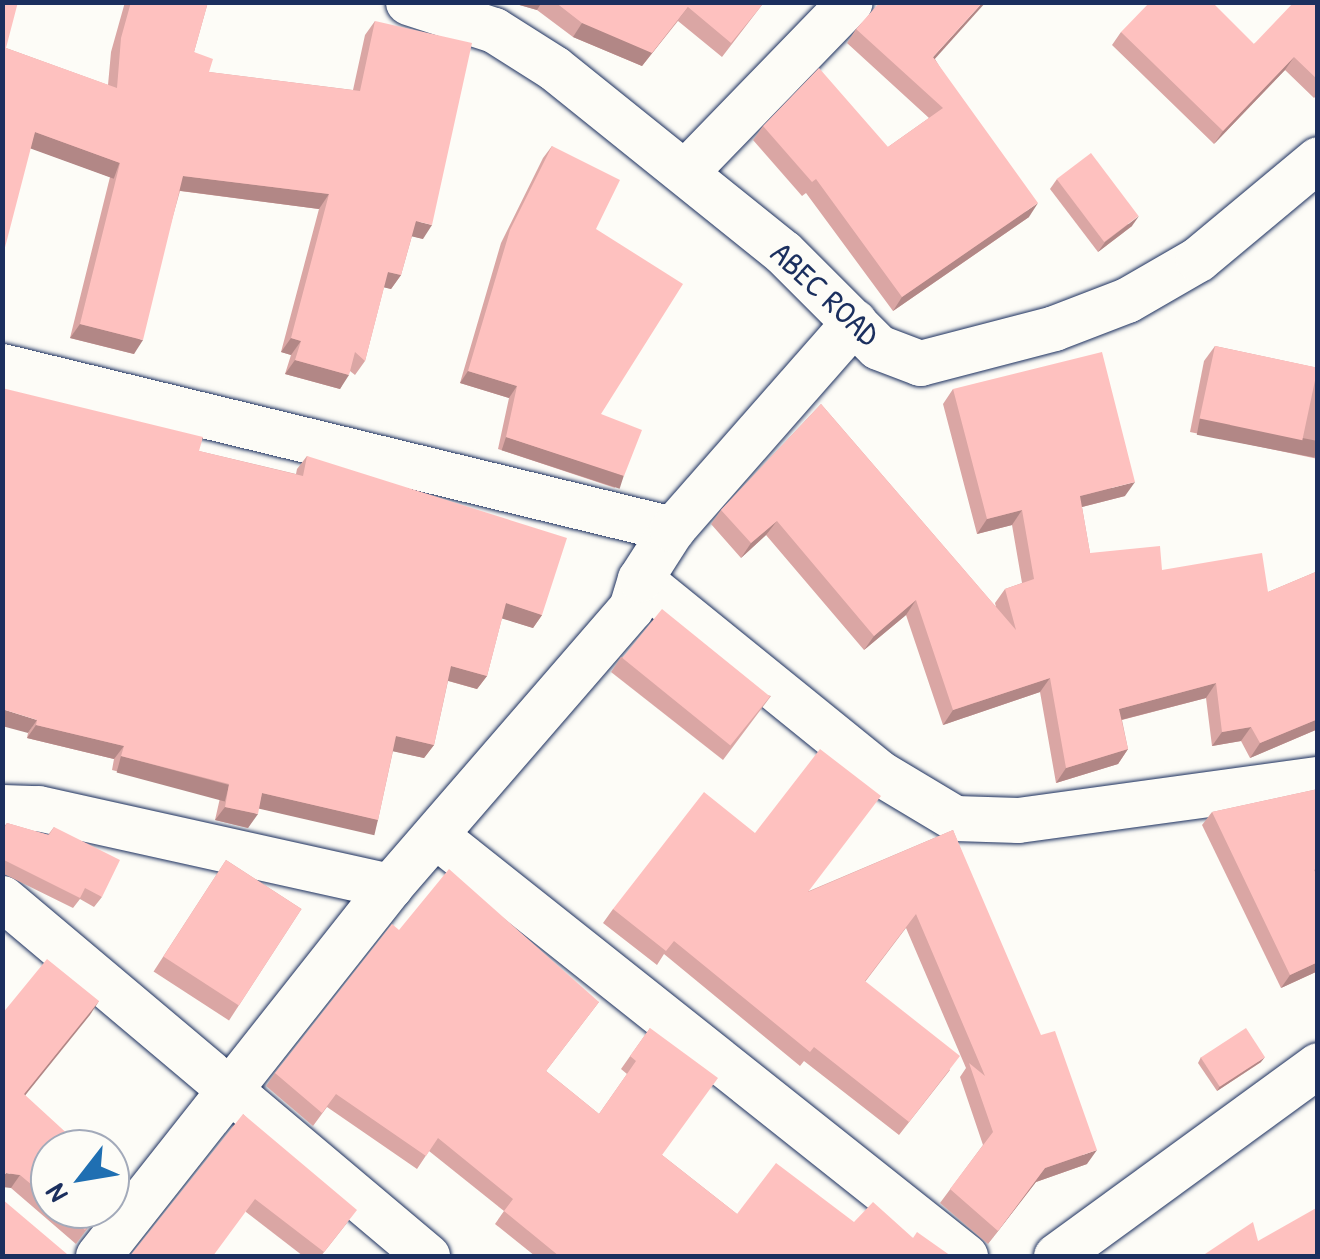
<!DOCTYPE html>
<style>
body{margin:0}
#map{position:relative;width:1320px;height:1259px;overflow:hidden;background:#fdfcf7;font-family:"Patrick Hand",sans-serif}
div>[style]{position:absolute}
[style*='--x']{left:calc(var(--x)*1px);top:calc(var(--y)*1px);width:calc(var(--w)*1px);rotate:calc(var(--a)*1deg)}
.roads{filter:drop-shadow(0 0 2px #1b2f5e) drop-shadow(0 0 2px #1b2f5e)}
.street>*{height:45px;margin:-22.5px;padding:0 22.5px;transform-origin:22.5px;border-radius:22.5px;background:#fdfcf7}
.wall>*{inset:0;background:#daa6a4;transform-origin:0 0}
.shaded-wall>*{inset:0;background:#b28786;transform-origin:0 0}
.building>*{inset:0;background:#fec1bf;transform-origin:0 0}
span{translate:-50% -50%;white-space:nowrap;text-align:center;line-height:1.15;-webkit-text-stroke:8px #fdfcf7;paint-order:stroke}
.street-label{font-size:32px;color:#1b2f5e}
.frame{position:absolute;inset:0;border:5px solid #1b2f5e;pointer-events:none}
.north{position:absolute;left:30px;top:1129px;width:100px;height:100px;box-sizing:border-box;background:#fdfcf7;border:2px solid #a3aaba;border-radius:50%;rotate:239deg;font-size:28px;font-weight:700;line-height:40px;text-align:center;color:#1b2f5e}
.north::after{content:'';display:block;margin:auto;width:35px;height:45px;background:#1f6fb2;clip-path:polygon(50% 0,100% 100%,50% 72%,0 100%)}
</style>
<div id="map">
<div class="roads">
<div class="street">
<i style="--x:408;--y:2;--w:90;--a:18"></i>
<i style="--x:494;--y:30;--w:71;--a:32.3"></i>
<i style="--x:554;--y:68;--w:294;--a:38.8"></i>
<i style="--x:783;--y:252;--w:134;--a:45"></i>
<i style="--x:878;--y:347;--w:45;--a:20.9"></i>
<i style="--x:920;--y:363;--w:138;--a:-14.6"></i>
<i style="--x:1054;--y:328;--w:78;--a:-21"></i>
<i style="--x:1127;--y:300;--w:82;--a:-30"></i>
<i style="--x:1198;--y:259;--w:156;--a:-39.8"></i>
<i style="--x:686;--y:171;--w:235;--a:-45.9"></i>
<i style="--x:2;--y:366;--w:690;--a:13.67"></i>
<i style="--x:640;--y:579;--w:306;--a:39"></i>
<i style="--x:878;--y:772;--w:90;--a:30.9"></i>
<i style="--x:955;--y:818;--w:63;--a:1.8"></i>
<i style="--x:1018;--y:820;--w:303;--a:-7.8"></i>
<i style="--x:2;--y:807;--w:36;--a:2"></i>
<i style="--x:38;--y:808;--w:361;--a:12.5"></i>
<i style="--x:435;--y:835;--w:677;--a:38.46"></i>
<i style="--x:2;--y:898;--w:556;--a:40.11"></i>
<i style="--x:98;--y:1256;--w:471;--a:-51.7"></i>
<i style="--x:390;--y:886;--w:368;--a:-49.1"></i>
<i style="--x:631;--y:608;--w:30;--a:-73"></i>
<i style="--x:640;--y:579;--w:59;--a:-57.4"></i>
<i style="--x:672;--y:529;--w:276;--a:-48.7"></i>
<i style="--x:1056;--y:1256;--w:324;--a:-36.1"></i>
</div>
</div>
<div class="wall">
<i style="clip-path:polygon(125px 2px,208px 2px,194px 52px,209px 72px,353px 90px,365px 35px,375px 21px,423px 239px,412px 236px,401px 275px,391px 289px,384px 287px,365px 361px,355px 375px,350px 371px,340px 389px,285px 374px,291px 355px,281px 352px,319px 209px,180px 191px,134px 354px,70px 338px,110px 177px,31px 148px,6px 48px,108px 85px,111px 52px)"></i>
<i style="clip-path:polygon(509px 2px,761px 2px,762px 5px,722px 57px,678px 21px,642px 66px,573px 37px,537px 10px)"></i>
<i style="clip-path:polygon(1318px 2px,1318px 94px,1314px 98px,1285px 70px,1214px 144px,1112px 45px,1121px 32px,1254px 44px)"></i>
<i style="clip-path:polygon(856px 29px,935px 59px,1029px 217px,893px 311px,806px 193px,802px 196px,753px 140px,763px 126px,888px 147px,929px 118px,847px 43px)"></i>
<i style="clip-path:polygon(552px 146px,596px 229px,601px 414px,615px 488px,498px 449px,509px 398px,460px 383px,501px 243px,543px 158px)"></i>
<i style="clip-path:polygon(1057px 179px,1132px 226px,1098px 252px,1050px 189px)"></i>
<i style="clip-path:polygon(1215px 346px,1318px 368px,1318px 459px,1190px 432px,1204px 361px)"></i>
<i style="clip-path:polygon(953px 389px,1125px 496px,1082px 507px,1090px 553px,1162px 570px,1268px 592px,1318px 571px,1318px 729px,1250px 758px,1241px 741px,1212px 746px,1206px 698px,1122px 720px,1128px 749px,1118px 764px,1056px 783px,1040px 692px,943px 725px,906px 615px,864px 650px,766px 535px,741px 558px,711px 524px,721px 510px,821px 404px,996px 607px,995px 603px,1005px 589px,1022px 583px,1012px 525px,977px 534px,943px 404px)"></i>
<i style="clip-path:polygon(199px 451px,296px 474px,297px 469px,307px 456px,542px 615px,533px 628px,502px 618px,487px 676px,477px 689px,448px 681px,434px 745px,424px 758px,393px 751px,378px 820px,369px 833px,259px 808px,248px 828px,215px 820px,220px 798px,112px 770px,114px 759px,27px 738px,28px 733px)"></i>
<i style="clip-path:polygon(621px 657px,771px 696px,723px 760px,611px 672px)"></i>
<i style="clip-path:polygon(1318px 789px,1318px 971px,1281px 988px,1202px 825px,1212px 812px)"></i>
<i style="clip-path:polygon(7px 823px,48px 835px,54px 827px,102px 897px,94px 907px,80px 899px,73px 908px,2px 873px,2px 829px)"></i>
<i style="clip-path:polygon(953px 830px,1087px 1164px,1036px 1182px,988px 1244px,940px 1203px,983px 1145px,960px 1077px,966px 1068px,906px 928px,865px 982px,950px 1070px,899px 1135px,804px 1061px,800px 1066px,664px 954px,657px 965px,603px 923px,613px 909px,809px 891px)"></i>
<i style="left:226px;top:860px;width:90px;height:133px;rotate:33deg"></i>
<i style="clip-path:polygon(399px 930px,599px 1002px,546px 1071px,599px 1114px,627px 1074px,621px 1069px,650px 1028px,662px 1155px,737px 1214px,854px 1222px,913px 1238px,951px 1256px,535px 1256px,495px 1224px,504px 1211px,429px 1151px,417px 1169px,327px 1107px,313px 1126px,266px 1086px,275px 1073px)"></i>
<i style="clip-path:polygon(99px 1001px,25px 1095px,50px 1149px,50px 1209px,102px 1209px,76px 1244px,11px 1188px,2px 1014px)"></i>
<i style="clip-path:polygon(1201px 1057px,1261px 1062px,1217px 1091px,1198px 1063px)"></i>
<i style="clip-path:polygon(243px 1114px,347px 1223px,321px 1256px,303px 1256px,246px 1212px)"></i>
</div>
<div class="shaded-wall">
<i style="clip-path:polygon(509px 2px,542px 2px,537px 10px)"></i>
<i style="clip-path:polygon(983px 2px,986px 2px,924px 71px,933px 57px)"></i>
<i style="clip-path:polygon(688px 7px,642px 66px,573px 37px,582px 23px)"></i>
<i style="clip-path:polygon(1294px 57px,1285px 70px,1214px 144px,1223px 131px)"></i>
<i style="left:35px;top:132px;width:90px;height:17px;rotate:20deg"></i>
<i style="clip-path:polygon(183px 176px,329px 194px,319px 209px,174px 190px)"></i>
<i style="clip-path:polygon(1038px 203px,1029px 217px,893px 311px,902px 297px)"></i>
<i style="clip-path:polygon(1139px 216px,1132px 226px,1098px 252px,1105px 242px)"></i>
<i style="clip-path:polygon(416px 221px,432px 225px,423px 239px,406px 235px)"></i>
<i style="clip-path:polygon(388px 272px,401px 275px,391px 289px,378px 286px)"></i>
<i style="clip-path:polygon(80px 324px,143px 340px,134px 354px,70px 338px)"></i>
<i style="clip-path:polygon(291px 338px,301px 341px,291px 355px,281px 352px)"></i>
<i style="clip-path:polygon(295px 360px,349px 375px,340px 389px,285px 374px)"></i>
<i style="clip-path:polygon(468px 371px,517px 386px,509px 398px,460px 383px)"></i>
<i style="left:1200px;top:418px;width:120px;height:17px;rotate:11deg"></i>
<i style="left:506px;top:437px;width:124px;height:14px;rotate:18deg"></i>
<i style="clip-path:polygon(1135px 482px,1125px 496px,1070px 510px,1080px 496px)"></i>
<i style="clip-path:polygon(1022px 510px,1012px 525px,977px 534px,987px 519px)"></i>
<i style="clip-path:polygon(777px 521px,766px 535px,741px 558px,751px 543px)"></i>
<i style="clip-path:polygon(916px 600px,906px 615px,864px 650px,874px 636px)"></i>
<i style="clip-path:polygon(506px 603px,542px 615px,533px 628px,497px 617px)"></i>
<i style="clip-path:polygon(451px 666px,487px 676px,477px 689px,442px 679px)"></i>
<i style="clip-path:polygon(1050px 678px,1040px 692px,943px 725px,953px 710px)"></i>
<i style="clip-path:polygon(1216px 683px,1206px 698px,1109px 723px,1119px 709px)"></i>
<i style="clip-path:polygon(2px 709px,37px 720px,28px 733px,2px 726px)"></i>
<i style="clip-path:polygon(1318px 719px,1318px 729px,1250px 758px,1260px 743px)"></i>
<i style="clip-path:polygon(36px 725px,124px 746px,114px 759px,27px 738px)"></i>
<i style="clip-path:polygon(1251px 727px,1241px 741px,1212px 746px,1222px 732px)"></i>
<i style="clip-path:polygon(396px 736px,434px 745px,424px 758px,387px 750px)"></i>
<i style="clip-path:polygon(1128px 749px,1118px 764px,1056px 783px,1066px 768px)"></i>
<i style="left:121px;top:756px;width:112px;height:17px;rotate:15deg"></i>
<i style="left:262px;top:793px;width:119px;height:16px;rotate:13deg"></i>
<i style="clip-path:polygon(225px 807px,258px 814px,248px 828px,215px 820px)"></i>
<i style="clip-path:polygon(1318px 962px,1318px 971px,1281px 988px,1290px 975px)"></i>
<i style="clip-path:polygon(99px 1001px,90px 1015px,15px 1108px,24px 1094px)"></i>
<i style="clip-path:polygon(1265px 1057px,1261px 1062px,1217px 1091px,1220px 1086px)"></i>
<i style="clip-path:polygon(1097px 1150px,1087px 1164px,1036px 1182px,988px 1244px,1045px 1168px)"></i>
<i style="clip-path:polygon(6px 1173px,20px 1175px,11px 1188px,2px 1187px,2px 1177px)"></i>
</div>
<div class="building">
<i style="clip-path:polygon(2px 2px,18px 2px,6px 48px,117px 88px,121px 38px,131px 2px,208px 2px,194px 52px,213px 59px,209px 72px,360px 91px,375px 21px,472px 43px,432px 225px,416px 221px,401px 275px,388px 272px,365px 361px,355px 352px,349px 375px,295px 360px,301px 341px,291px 338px,329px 194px,183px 176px,143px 340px,80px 324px,120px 163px,35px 132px,2px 259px)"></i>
<i style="clip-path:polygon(555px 2px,761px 2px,762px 5px,731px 43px,688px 7px,652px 53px,582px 23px)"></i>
<i style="clip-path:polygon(880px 2px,983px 2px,933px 57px,1038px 203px,902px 297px,816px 179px,812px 182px,763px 126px,819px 68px,888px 147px,943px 108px,856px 29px)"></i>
<i style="clip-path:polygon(1150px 2px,1212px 2px,1254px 44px,1294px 2px,1318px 2px,1318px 80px,1294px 57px,1223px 131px,1121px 32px)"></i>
<i style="clip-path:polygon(552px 146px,620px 180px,596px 229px,683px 284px,601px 414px,642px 430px,624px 476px,506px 437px,517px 386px,468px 371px,510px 230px)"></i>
<i style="left:1091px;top:153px;width:79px;height:43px;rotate:53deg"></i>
<i style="left:1215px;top:346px;width:105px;height:74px;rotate:12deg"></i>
<i style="clip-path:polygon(1102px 352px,1135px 482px,1080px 496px,1090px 553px,1160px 546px,1162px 570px,1262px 553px,1268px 592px,1318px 571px,1318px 719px,1260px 743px,1251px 727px,1222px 732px,1216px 683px,1119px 709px,1128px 749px,1066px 768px,1050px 678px,953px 710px,916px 600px,874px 636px,777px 521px,751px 543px,721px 510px,821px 404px,1016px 630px,1005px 589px,1034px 579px,1022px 510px,987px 519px,953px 389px)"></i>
<i style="clip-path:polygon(2px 388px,203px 437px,199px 451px,303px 476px,307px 456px,567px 538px,542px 615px,506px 603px,487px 676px,451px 666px,434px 745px,396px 736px,378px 820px,262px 793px,258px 814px,225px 807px,229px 784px,121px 756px,124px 746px,36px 725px,37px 720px,2px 709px)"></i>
<i style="left:662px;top:609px;width:139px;height:63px;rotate:39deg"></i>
<i style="clip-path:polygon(820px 749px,881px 796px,808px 892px,953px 830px,1041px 1035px,1055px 1031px,1097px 1150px,1045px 1168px,998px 1231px,950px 1189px,993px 1132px,969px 1063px,985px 1076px,916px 914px,865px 981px,960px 1056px,909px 1122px,814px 1047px,810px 1052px,674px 941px,666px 951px,613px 909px,704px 792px,755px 833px)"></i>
<i style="clip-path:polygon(1318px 789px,1318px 868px,1314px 870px,1318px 877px,1318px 962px,1290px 975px,1212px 812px)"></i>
<i style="clip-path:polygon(7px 823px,49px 835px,54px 827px,120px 860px,102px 897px,85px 888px,80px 898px,2px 859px,2px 832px)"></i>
<i style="left:226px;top:860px;width:90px;height:115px;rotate:33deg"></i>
<i style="clip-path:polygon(449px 869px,599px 1002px,546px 1071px,599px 1114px,636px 1061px,630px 1056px,650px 1028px,718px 1078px,662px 1155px,737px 1214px,776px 1163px,854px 1222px,873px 1202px,913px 1238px,917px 1232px,951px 1256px,559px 1256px,504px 1211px,513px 1199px,438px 1138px,426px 1156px,336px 1094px,322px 1113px,275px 1073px,392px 924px,399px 930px)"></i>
<i style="clip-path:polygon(47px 959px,99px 1001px,24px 1094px,84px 1149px,50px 1149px,50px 1200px,20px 1175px,6px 1173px,2px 1177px,2px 1014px)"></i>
<i style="left:1246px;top:1028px;width:35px;height:54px;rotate:57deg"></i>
<i style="clip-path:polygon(243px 1114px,357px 1210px,324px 1252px,255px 1199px,213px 1256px,130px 1256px)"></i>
<i style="clip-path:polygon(110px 1173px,121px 1183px,110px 1197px)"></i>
<i style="clip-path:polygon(2px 1199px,67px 1254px,85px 1255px,87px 1256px,2px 1256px)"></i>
<i style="clip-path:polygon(1318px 1207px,1318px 1256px,1202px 1256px,1253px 1222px,1258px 1241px)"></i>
<i style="clip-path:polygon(60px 1209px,101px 1209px,85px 1230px)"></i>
</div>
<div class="street-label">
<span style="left:825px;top:294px;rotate:43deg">ABEC ROAD</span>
</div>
<div class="frame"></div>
<div class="north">N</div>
</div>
